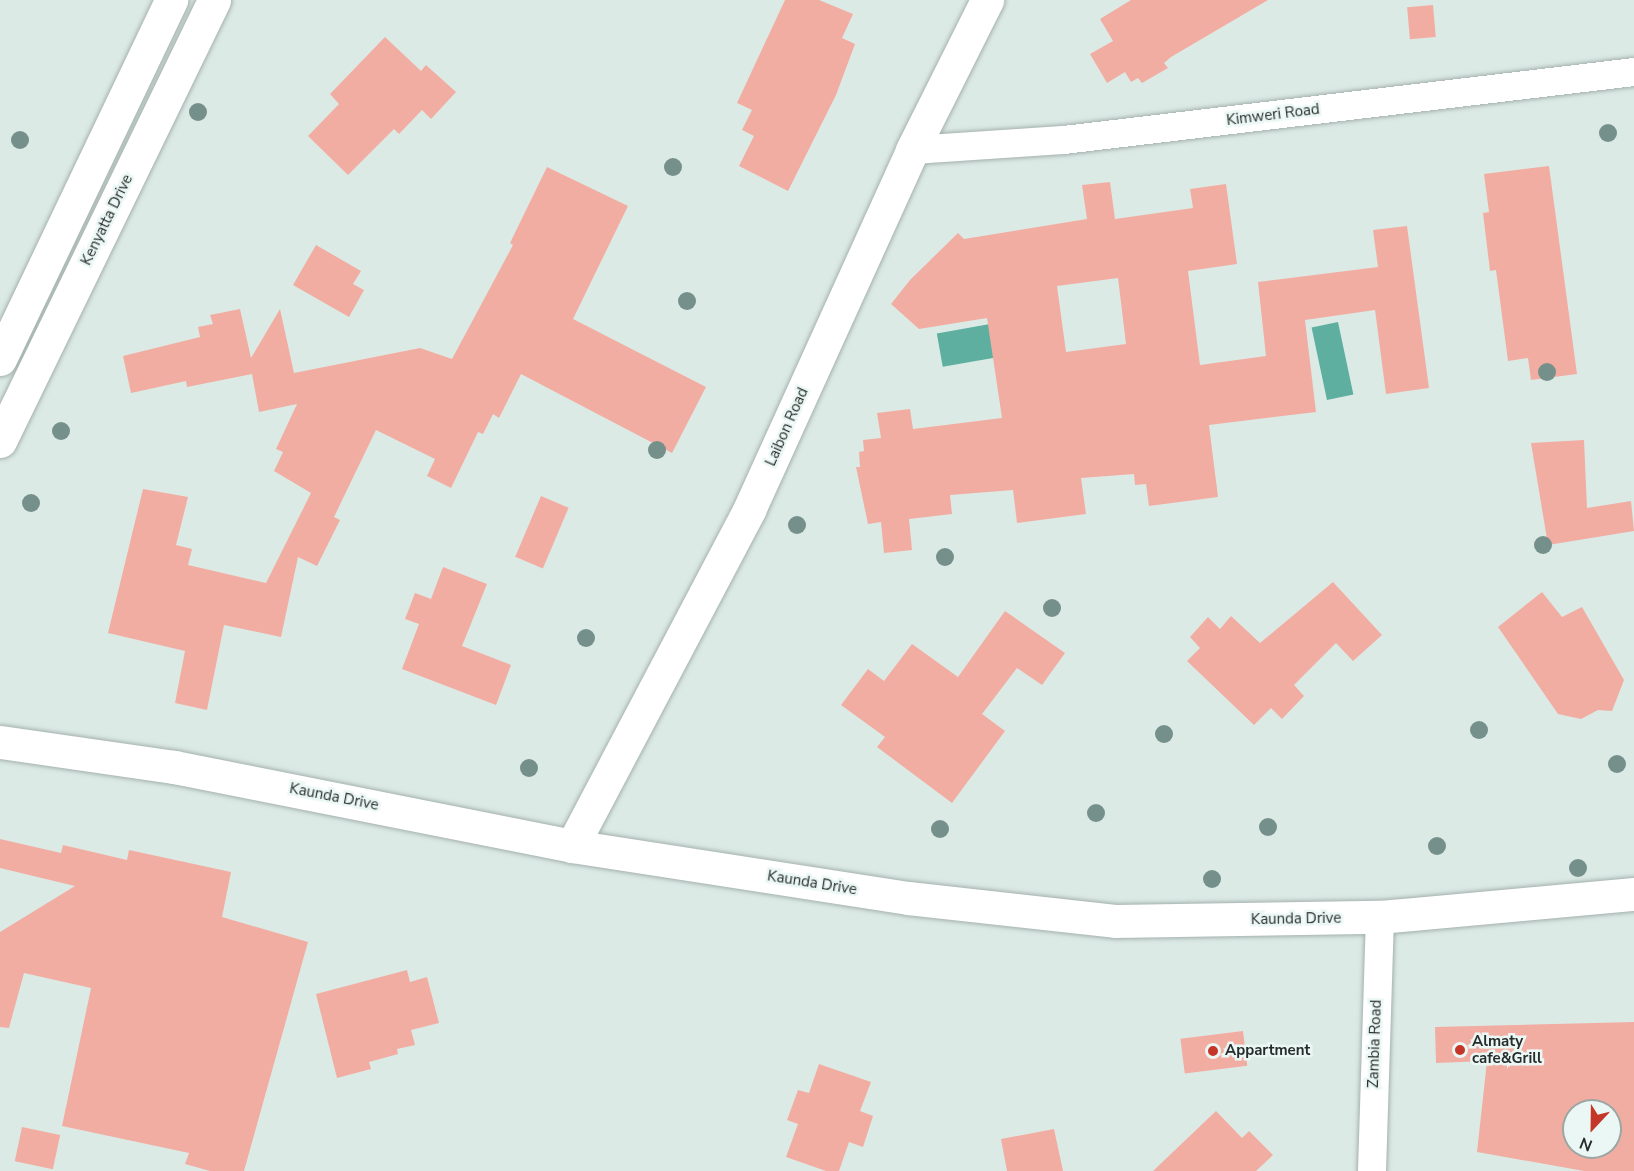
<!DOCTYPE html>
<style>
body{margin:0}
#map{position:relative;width:1634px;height:1171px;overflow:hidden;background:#dceae6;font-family:"Nunito Sans",sans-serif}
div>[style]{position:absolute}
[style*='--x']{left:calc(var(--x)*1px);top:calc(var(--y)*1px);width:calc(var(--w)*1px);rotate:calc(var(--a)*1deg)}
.water>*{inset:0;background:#5eafa0;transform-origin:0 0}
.building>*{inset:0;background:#f2ada2;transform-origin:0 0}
.roads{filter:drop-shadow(0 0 2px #a4b1ae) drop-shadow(0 0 2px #a4b1ae)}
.minor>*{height:28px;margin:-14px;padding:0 14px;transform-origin:14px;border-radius:14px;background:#fff}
.tertiary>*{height:33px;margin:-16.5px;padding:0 16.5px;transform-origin:16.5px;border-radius:16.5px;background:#fff}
.secondary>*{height:33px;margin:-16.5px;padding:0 16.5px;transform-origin:16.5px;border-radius:16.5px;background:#fff}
.trees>*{width:18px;height:18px;margin:-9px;border-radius:50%;background:#75908a}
.dots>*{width:16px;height:16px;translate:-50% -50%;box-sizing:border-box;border:3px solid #eaf7f4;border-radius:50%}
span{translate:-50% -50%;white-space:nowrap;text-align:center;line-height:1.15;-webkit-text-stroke:5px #eaf7f4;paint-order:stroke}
.street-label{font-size:15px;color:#272c2a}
.poi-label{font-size:15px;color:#272c2a;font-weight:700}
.left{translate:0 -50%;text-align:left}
.north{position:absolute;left:1562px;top:1099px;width:60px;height:60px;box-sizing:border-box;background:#eaf7f4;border:2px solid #9ca6a3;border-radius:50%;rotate:202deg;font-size:16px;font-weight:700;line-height:24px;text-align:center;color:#272c2a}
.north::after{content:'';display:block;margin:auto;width:21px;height:27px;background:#c33628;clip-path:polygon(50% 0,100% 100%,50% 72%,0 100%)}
</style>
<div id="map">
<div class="water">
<i style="left:1338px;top:322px;width:74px;height:27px;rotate:78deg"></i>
<i style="left:990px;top:324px;width:34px;height:54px;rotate:80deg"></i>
</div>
<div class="building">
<i style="clip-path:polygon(785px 0,819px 0,853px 14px,842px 38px,855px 44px,836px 95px,788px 191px,739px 166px,754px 136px,742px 130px,752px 110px,737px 103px)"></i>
<i style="clip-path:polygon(1131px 0,1268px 0,1171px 57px,1164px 63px,1168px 68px,1142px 83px,1138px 78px,1131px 82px,1125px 72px,1107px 83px,1090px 54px,1113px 41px,1100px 19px)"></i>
<i style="left:1433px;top:5px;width:32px;height:26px;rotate:85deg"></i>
<i style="clip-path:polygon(385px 37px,421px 71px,426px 65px,456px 92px,431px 119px,422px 110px,399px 134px,394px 129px,348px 175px,308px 136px,339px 104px,330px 94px)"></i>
<i style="clip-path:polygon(1549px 166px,1577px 374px,1531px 380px,1528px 358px,1508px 361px,1496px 270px,1490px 271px,1483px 213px,1489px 212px,1484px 174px)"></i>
<i style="clip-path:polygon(547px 167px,628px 206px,573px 319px,706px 387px,672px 453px,521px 374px,499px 418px,493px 414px,483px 434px,478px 432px,451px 488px,427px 476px,435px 459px,376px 430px,334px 517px,340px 520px,317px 566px,298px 557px,281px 637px,224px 625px,207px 710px,175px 703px,185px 651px,108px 633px,143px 489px,188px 497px,176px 545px,192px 549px,188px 565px,266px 583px,311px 493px,274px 471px,283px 452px,276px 449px,297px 404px,259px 412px,252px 374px,187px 387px,186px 381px,131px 393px,123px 356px,200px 337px,198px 327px,213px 324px,210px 315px,240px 309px,251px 358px,280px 309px,294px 373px,420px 348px,452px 359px,513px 245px,510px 243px)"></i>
<i style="clip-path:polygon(evenodd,1110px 182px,1115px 219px,1193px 208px,1190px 189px,1226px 184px,1237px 264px,1188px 271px,1200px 365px,1266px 356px,1258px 282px,1378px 267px,1373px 230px,1407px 226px,1429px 388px,1386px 394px,1375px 310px,1305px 320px,1316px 412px,1209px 425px,1218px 497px,1149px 506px,1146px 484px,1135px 485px,1134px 474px,1081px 478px,1086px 514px,1017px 523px,1013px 490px,950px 495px,952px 514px,909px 519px,912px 550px,884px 553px,881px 522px,868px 524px,856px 467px,860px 467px,859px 452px,864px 451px,863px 440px,881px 438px,877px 413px,910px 409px,913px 429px,1002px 418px,987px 318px,919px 329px,891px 304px,910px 280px,958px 233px,964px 239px,1087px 219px,1082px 185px,1110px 182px,1118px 278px,1126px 344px,1066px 352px,1057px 286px,1118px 278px)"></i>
<i style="clip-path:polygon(316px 245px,361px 271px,353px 284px,364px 290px,349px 317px,293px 285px)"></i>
<i style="clip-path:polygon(1584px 440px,1587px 508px,1631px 501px,1634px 531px,1548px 545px,1531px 443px)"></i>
<i style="left:541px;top:496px;width:30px;height:66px;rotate:23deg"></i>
<i style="clip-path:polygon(443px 567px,487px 584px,462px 646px,511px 665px,496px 705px,402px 669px,419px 624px,405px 619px,415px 593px,431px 599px)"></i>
<i style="clip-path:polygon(1333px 582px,1382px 635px,1353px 661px,1336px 643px,1294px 685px,1304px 696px,1282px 719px,1271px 708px,1254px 725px,1187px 661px,1200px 648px,1190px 637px,1208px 617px,1220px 629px,1231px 616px,1260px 643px)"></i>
<i style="clip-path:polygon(1542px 592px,1562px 617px,1582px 607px,1624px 680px,1612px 711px,1598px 710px,1581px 719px,1558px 714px,1498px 627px)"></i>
<i style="clip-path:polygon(1005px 611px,1065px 653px,1042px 685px,1017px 668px,982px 714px,1005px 731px,952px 803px,877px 747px,885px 737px,841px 705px,868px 669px,884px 681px,912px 644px,958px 677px)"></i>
<i style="clip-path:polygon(0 839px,61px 853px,63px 845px,127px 860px,129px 850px,231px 872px,222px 917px,308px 942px,244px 1171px,210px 1171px,185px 1164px,189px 1153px,62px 1126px,91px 988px,24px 973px,9px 1028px,0 1027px,0 932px,75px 886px,0 868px)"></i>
<i style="clip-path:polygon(407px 970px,410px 982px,427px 977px,439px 1023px,411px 1030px,415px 1045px,397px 1049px,398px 1054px,369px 1062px,371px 1069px,337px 1078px,316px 994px)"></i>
<i style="clip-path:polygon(evenodd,1634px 1022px,1634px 1171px,1584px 1171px,1477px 1152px,1487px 1061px,1436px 1063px,1435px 1027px,1634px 1022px,1574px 1111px,1610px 1111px,1610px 1147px,1574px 1147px,1574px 1111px)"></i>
<i style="left:1243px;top:1031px;width:35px;height:63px;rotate:83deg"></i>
<i style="clip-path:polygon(819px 1064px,871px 1082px,860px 1111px,873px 1116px,863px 1147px,849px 1142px,839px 1171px,826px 1171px,786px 1157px,798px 1124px,787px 1120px,798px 1090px,809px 1093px)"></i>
<i style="clip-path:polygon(1216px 1111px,1242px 1138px,1249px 1131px,1273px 1155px,1256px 1171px,1153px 1171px)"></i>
<i style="left:22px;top:1127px;width:39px;height:35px;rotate:12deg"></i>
<i style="clip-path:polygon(1054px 1129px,1063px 1171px,1007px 1171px,1001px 1139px)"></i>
</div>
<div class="roads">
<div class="minor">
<i style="--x:912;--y:150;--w:152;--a:-3.8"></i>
<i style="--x:1064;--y:140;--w:574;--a:-6.8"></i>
<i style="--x:1372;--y:1171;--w:254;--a:-88.2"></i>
</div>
<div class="tertiary">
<i style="--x:0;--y:742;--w:176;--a:8.2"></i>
<i style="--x:174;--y:767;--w:406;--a:11.2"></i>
<i style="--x:572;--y:846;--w:340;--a:8.8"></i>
<i style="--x:908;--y:898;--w:208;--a:6.3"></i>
<i style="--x:1115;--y:921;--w:265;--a:-0.9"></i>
<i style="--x:1380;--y:917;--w:255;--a:-5.2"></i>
<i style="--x:572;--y:846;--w:380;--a:-62.2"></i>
<i style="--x:749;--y:510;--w:395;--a:-65.6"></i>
<i style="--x:912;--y:150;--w:168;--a:-63.4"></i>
</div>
<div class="secondary">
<i style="--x:0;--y:359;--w:398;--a:-64.5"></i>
<i style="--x:0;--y:441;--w:490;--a:-64.1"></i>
</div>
</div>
<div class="trees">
<i style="left:198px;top:112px"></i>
<i style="left:1608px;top:133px"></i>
<i style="left:20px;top:140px"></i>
<i style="left:673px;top:167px"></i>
<i style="left:687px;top:301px"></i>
<i style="left:1547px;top:372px"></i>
<i style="left:61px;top:431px"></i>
<i style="left:657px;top:450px"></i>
<i style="left:31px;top:503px"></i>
<i style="left:797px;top:525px"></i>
<i style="left:1543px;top:545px"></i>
<i style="left:945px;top:557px"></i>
<i style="left:1052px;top:608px"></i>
<i style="left:586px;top:638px"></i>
<i style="left:1479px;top:730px"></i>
<i style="left:1164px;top:734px"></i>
<i style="left:1617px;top:764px"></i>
<i style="left:529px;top:768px"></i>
<i style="left:1096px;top:813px"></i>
<i style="left:1268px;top:827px"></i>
<i style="left:940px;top:829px"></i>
<i style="left:1437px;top:846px"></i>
<i style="left:1578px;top:868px"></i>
<i style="left:1212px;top:879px"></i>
</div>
<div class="dots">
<i style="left:1460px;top:1050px;background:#c33628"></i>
<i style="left:1213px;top:1051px;background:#c33628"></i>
</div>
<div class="street-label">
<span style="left:1273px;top:115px;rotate:-7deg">Kimweri Road</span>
<span style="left:107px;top:220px;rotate:-64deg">Kenyatta Drive</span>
<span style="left:787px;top:427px;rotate:-66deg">Laibon Road</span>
<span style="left:334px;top:797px;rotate:11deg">Kaunda Drive</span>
<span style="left:812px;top:883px;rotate:9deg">Kaunda Drive</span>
<span style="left:1296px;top:919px;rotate:-1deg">Kaunda Drive</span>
<span style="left:1375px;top:1044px;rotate:-88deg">Zambia Road</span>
</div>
<div class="poi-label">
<span class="left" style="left:1472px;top:1050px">Almaty<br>cafe&amp;Grill</span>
<span class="left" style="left:1225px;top:1051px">Appartment</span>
</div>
<div class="north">N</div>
</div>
